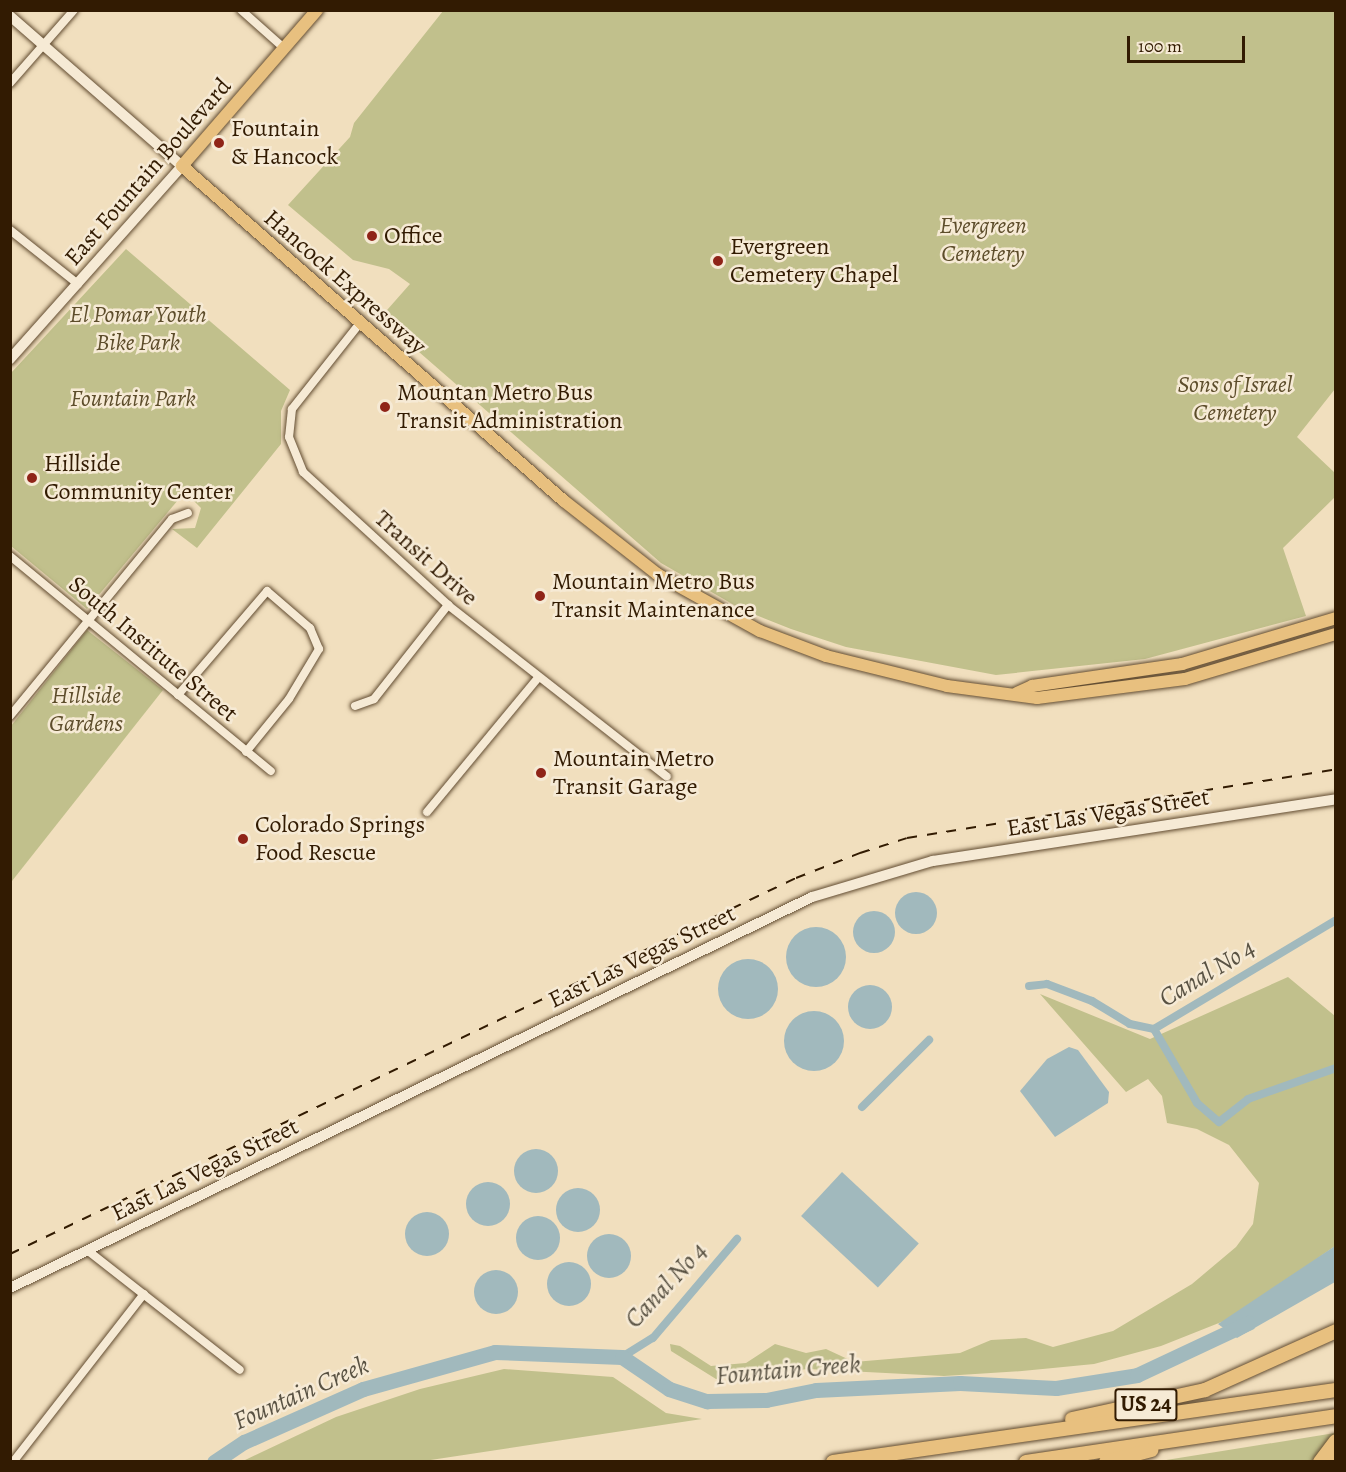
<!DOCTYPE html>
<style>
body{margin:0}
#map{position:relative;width:1346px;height:1472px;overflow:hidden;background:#f1dfbe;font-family:Alegreya,serif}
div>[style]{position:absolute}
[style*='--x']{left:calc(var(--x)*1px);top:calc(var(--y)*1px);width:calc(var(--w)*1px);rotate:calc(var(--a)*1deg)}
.green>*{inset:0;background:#c1c08c}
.water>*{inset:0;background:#a1b9bd;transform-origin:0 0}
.round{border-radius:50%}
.canal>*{height:8px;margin:-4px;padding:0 4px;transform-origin:4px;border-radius:4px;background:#a1b9bd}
.river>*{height:15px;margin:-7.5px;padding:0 7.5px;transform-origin:7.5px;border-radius:7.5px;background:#a1b9bd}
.roads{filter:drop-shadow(0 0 2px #624c31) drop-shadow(0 0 2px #624c31)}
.street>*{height:8px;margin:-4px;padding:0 4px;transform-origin:4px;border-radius:4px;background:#f6ead5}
.secondary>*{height:10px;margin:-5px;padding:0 5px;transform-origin:5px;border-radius:5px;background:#f6ead5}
.primary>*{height:12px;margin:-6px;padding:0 6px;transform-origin:6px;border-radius:6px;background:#e8c07f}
.highway>*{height:14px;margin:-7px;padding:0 7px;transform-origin:7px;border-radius:7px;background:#e8c07f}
.rail>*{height:2px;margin-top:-1px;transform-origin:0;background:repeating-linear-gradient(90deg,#321b02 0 10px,transparent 0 20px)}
.dots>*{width:16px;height:16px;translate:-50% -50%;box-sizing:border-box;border:3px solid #f6ead5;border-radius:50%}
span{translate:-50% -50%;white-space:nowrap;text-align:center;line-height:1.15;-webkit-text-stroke:5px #f6ead5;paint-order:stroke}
.shield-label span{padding:2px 4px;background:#f6ead5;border:2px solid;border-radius:4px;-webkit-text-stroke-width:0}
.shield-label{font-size:22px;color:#321b02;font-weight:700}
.poi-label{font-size:24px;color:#321b02}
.left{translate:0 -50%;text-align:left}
.street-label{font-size:24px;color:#321b02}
.park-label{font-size:24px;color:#5d4d2b;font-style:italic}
.water-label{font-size:26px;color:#595243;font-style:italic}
.frame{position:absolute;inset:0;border:12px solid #321b02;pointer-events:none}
.scale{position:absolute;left:1127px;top:36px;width:118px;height:27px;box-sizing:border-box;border:3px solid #321b02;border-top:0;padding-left:8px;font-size:18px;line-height:21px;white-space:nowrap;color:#321b02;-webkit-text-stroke:4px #f6ead5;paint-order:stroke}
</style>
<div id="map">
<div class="green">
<i style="clip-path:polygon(443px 11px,1335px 11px,1335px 389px,1297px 437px,1335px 473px,1335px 497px,1283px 548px,1306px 616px,1145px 659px,996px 675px,846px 647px,791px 629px,741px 609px,661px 563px,380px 318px,410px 284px,389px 269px,353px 260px,288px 205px,350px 137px,354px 123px)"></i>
<i style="clip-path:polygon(126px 249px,290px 390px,281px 411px,281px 444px,197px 548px,172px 529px,195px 528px,201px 508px,192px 499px,178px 500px,87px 609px,11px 546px,11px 373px)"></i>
<i style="clip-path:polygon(87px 630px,163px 690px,12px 881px,11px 726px)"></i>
<i style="clip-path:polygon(1288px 977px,1335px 1016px,1335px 1246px,1234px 1317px,1161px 1346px,1094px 1364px,1022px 1371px,944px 1376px,808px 1369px,716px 1379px,671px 1351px,670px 1344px,680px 1346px,711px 1366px,746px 1363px,775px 1344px,806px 1353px,826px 1349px,854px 1362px,960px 1353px,991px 1340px,1026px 1338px,1053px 1347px,1113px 1331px,1192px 1284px,1236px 1247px,1253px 1224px,1259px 1183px,1229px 1145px,1197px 1129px,1167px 1123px,1162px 1096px,1148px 1079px,1126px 1092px,1040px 994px,1150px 1039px)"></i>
<i style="clip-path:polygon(504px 1369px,613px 1377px,666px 1413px,702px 1419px,424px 1461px,243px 1461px,336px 1417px,420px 1389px)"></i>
<i style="clip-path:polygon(1335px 1433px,1335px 1461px,1160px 1461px)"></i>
</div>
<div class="water">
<i class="round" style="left:895px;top:892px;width:42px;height:42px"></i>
<i class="round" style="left:853px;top:911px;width:42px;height:42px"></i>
<i class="round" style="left:786px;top:927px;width:60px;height:60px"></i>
<i class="round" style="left:718px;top:959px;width:60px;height:60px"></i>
<i class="round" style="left:848px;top:985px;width:44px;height:44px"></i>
<i class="round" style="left:784px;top:1011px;width:60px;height:60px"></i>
<i style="clip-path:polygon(1069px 1047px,1078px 1050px,1109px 1092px,1108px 1103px,1055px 1137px,1020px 1091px,1047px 1059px)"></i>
<i class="round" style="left:514px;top:1149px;width:44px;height:44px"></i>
<i style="left:842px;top:1172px;width:105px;height:60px;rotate:43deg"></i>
<i class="round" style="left:466px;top:1182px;width:44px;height:44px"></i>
<i class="round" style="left:556px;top:1188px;width:44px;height:44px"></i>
<i class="round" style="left:405px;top:1212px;width:44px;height:44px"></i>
<i class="round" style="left:516px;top:1216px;width:44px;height:44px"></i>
<i class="round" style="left:587px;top:1234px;width:44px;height:44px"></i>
<i style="clip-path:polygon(1335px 1246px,1335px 1282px,1237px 1338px,1218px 1324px)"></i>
<i class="round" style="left:547px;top:1262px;width:44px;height:44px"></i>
<i class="round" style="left:474px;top:1270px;width:44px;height:44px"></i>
</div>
<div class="canal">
<i style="--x:1029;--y:986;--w:18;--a:-6"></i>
<i style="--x:1047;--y:984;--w:48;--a:20.7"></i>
<i style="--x:1092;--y:1001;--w:44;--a:31.2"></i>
<i style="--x:1130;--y:1024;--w:25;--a:12"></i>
<i style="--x:1154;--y:1029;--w:212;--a:-30.9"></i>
<i style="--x:1154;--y:1029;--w:86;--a:59.8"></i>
<i style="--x:1197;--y:1103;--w:29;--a:41"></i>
<i style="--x:1219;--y:1122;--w:37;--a:-38"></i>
<i style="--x:1248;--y:1099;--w:93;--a:-19.4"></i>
<i style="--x:862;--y:1107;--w:95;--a:-45"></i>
<i style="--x:622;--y:1357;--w:36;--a:-32"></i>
<i style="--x:653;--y:1338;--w:130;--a:-49.7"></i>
</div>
<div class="river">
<i style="--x:214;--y:1462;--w:36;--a:-34"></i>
<i style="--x:244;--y:1442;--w:130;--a:-24"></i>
<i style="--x:363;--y:1389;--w:137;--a:-15.7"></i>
<i style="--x:495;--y:1352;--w:127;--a:2.3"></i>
<i style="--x:622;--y:1357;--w:57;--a:34.2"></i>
<i style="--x:669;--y:1389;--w:40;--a:18"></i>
<i style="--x:707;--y:1401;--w:59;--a:-1"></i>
<i style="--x:766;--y:1400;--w:51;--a:-11.3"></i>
<i style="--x:816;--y:1390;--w:144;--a:-2.8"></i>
<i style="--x:960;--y:1383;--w:96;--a:3"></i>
<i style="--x:1056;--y:1388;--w:82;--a:-9.1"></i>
<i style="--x:1137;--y:1375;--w:123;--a:-25.1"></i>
</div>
<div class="roads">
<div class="street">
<i style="--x:241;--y:10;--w:57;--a:41.5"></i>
<i style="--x:10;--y:83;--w:97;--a:-48.8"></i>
<i style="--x:10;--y:230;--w:87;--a:38.5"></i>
<i style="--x:360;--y:323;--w:110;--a:128.3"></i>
<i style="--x:292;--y:409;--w:28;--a:96"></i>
<i style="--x:289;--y:437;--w:38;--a:68"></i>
<i style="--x:303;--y:472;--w:197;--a:42.5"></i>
<i style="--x:448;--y:605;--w:278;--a:38.1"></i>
<i style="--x:10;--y:556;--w:338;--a:39.5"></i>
<i style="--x:178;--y:695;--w:137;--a:-49.4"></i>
<i style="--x:267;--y:591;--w:57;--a:40.7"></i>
<i style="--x:310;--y:628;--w:23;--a:67"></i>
<i style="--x:319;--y:649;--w:58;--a:121"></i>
<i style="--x:289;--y:699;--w:68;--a:129.1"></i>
<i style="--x:355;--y:706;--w:20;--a:-20"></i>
<i style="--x:374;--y:699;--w:120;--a:-51.8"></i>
<i style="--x:10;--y:716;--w:255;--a:-50.6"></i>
<i style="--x:172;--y:519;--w:17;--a:-21"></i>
<i style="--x:427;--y:812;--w:174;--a:-50.4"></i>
<i style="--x:87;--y:1250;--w:194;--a:38.1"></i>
<i style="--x:13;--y:1462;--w:213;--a:-52.1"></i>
</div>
<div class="secondary">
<i style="--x:10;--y:16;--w:228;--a:41.1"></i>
<i style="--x:182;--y:166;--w:259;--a:131.7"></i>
<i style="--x:10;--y:1288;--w:892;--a:-25.99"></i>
<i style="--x:812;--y:897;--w:126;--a:-16.6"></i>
<i style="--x:933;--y:861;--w:408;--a:-8.7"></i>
</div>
<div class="primary">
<i style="--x:317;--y:10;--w:206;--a:130.9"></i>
<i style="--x:182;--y:166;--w:508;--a:41.25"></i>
<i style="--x:564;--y:501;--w:118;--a:38.1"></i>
<i style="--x:657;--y:574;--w:118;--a:29"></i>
<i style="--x:760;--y:631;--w:71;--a:20.7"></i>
<i style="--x:826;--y:656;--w:125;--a:13.9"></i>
<i style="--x:947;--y:686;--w:91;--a:7.6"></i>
<i style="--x:1037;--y:698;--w:149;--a:-7.3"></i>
<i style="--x:1185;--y:679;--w:158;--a:-16.6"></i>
<i style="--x:1017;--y:693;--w:17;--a:-25"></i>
<i style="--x:1032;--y:686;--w:152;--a:-8.3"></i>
<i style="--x:1182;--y:664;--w:161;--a:-16.6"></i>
</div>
<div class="highway">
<i style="--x:1072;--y:1419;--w:136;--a:-12.3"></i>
<i style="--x:1205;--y:1390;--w:144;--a:-24.2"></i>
<i style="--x:833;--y:1462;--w:508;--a:-8.15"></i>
<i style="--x:1026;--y:1462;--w:313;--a:-8.4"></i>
<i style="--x:1106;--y:1462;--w:47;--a:-14.9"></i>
<i style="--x:1320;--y:1462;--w:26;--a:-53"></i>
<i style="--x:1333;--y:1462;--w:4;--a:-45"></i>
</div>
</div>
<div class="rail">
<i style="--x:10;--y:1254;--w:871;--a:-25.57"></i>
<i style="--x:796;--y:878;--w:69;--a:-21.3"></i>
<i style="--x:860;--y:853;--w:49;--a:-17.7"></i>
<i style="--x:907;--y:838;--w:435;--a:-9.1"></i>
</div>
<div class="dots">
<i style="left:219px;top:143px;background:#8f2418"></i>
<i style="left:372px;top:236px;background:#8f2418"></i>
<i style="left:718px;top:261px;background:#8f2418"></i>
<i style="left:385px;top:407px;background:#8f2418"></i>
<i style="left:32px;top:478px;background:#8f2418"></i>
<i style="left:540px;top:596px;background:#8f2418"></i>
<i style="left:541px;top:773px;background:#8f2418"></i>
<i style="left:243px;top:839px;background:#8f2418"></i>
</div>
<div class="shield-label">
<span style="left:1146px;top:1405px">US 24</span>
</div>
<div class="poi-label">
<span class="left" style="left:231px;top:143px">Fountain<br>&amp; Hancock</span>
<span class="left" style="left:384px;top:236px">Office</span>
<span class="left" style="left:730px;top:261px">Evergreen<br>Cemetery Chapel</span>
<span class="left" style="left:397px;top:407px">Mountan Metro Bus<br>Transit Administration</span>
<span class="left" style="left:44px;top:478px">Hillside<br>Community Center</span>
<span class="left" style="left:552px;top:596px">Mountain Metro Bus<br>Transit Maintenance</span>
<span class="left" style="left:553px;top:773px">Mountain Metro<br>Transit Garage</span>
<span class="left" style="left:255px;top:839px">Colorado Springs<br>Food Rescue</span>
</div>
<div class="street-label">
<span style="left:148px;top:172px;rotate:-49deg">East Fountain Boulevard</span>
<span style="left:345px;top:282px;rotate:41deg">Hancock Expressway</span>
<span style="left:426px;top:558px;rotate:42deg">Transit Drive</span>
<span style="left:153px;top:649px;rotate:40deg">South Institute Street</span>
<span style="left:1108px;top:813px;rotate:-9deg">East Las Vegas Street</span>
<span style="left:642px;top:957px;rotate:-26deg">East Las Vegas Street</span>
<span style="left:205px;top:1170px;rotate:-26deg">East Las Vegas Street</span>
</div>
<div class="park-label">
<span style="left:983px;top:240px">Evergreen<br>Cemetery</span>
<span style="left:138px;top:329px">El Pomar Youth<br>Bike Park</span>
<span style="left:1235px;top:399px">Sons of Israel<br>Cemetery</span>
<span style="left:133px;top:399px">Fountain Park</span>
<span style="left:86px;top:710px">Hillside<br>Gardens</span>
</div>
<div class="water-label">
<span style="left:1207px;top:973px;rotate:-31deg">Canal No 4</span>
<span style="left:666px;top:1285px;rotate:-47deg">Canal No 4</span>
<span style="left:788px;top:1370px;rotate:-5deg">Fountain Creek</span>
<span style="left:301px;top:1393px;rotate:-24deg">Fountain Creek</span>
</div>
<div class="frame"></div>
<div class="scale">100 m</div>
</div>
